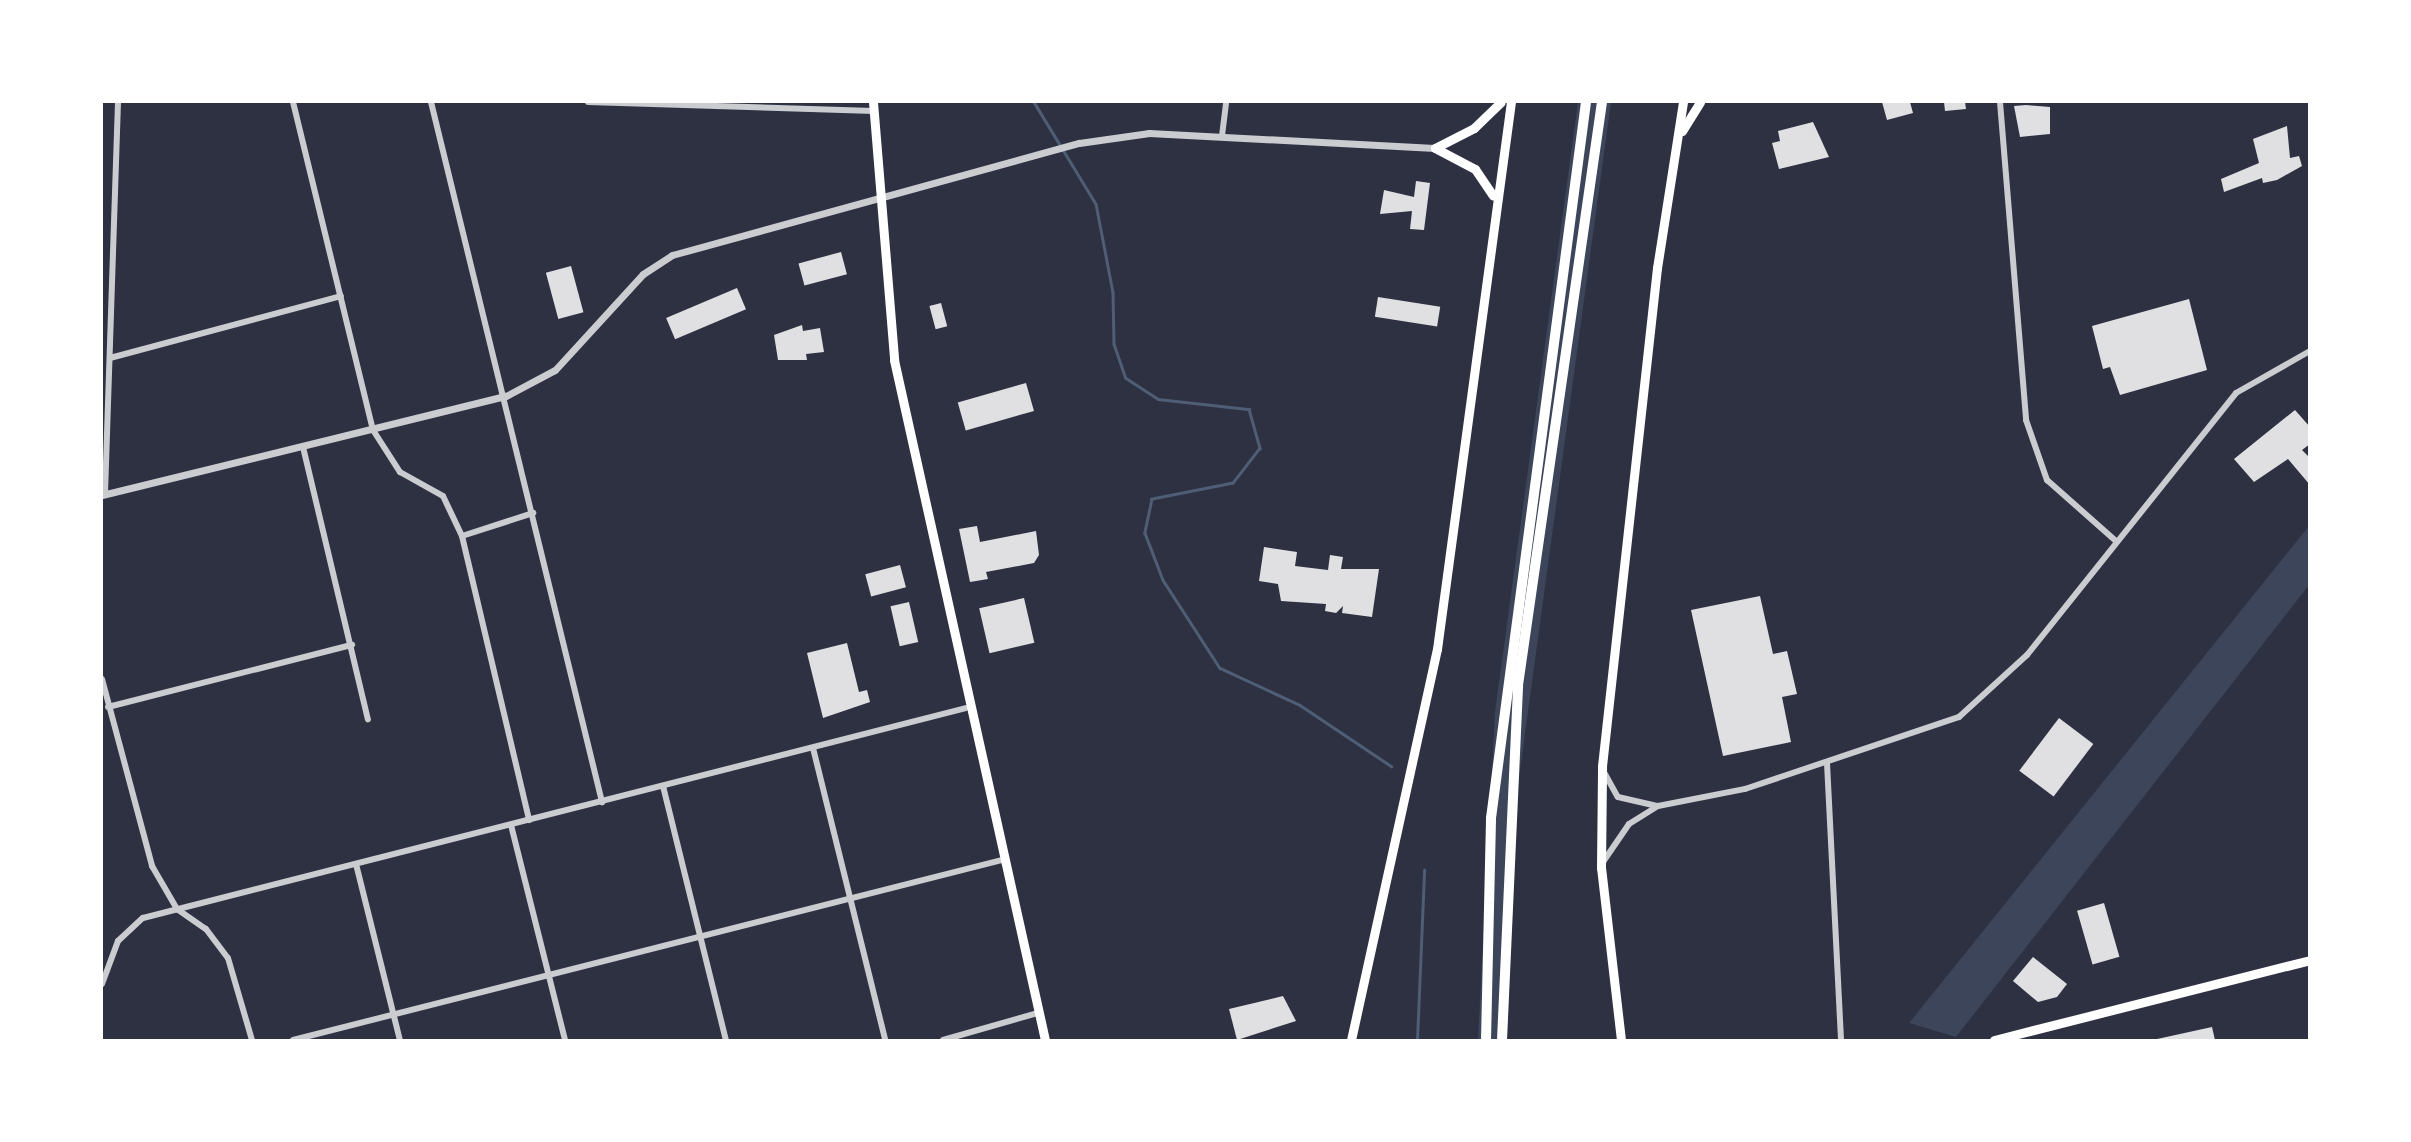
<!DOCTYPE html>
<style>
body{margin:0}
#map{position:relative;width:2411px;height:1142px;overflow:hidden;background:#2d3142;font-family:Poppins,sans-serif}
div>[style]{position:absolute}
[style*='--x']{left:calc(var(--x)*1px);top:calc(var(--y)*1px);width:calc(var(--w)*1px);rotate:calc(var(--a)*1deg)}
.green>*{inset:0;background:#3c4559}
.stream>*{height:2.5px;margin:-1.25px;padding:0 1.25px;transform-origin:1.25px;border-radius:1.25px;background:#4f5d75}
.building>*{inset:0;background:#e0e0e3;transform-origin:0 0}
.minor>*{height:6px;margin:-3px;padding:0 3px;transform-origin:3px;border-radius:3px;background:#caccd0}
.tertiary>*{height:7px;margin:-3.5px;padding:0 3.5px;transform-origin:3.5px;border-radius:3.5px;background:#caccd0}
.secondary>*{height:9px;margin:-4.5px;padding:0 4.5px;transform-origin:4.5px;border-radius:4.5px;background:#fff}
.motorway>*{height:10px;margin:-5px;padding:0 5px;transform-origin:5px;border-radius:5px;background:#fff}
span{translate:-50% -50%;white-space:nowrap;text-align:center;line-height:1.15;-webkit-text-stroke:7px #fff;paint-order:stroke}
.frame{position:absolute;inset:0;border:103px solid #fff;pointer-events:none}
</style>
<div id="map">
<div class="green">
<i style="clip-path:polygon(1578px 102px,1611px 102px,1516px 800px,1507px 1040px,1478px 1040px,1495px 712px)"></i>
<i style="clip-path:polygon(2309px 526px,2309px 585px,1956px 1037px,1909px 1023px)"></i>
</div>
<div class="stream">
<i style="--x:1034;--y:102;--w:119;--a:58.7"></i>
<i style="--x:1096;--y:204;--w:90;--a:79.1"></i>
<i style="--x:1113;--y:292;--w:52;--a:88.9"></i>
<i style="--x:1114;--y:344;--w:36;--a:71"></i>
<i style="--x:1126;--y:378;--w:38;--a:33"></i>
<i style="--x:1158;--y:399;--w:92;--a:6.3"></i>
<i style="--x:1249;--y:409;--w:41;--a:74.2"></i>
<i style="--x:1260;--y:448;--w:44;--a:127.6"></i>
<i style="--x:1233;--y:483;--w:83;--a:168.8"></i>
<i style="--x:1152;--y:499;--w:35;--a:102"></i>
<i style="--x:1145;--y:533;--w:50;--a:69"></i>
<i style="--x:1163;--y:580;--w:105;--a:57.1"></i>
<i style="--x:1220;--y:668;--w:88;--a:24.8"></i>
<i style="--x:1300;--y:705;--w:110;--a:33.8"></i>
<i style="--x:1417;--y:1040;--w:170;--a:-87.6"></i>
</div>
<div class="building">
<i style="clip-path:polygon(1882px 102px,1910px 102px,1913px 113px,1887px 120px)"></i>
<i style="clip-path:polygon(1944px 102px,1965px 102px,1966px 109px,1945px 111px)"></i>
<i style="clip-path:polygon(2026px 105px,2050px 107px,2050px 134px,2020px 137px,2014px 106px)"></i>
<i style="clip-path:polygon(1813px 122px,1829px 157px,1779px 169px,1772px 143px,1780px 141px,1778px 131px)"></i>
<i style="clip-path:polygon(2287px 126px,2290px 158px,2299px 156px,2302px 166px,2277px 180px,2263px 183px,2262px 178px,2224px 192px,2221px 179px,2259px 163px,2253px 139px)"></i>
<i style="clip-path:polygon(1416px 181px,1430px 183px,1424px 230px,1410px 229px,1412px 211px,1380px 214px,1384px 190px,1414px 197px)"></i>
<i style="left:841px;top:252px;width:23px;height:44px;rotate:75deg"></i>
<i style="left:571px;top:266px;width:48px;height:26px;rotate:75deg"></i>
<i style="left:737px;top:288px;width:23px;height:77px;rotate:67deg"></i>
<i style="left:1378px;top:297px;width:63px;height:20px;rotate:9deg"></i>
<i style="clip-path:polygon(2189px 299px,2207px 370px,2120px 395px,2110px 367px,2103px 369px,2092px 326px)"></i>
<i style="left:941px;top:303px;width:24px;height:12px;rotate:75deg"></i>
<i style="clip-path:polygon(802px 325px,803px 331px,820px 328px,824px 352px,806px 354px,807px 360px,778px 360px,774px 335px)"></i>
<i style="left:1026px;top:383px;width:29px;height:71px;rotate:74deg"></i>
<i style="clip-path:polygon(2295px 410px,2310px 427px,2310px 444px,2302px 450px,2310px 458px,2310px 485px,2288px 459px,2254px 482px,2234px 459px)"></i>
<i style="clip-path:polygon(977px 526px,980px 542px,1036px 531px,1039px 555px,1034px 563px,986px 572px,988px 579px,970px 582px,959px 529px)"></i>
<i style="clip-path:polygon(1264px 547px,1297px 552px,1295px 566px,1328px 570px,1330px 555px,1343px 557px,1341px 569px,1379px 569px,1372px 617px,1342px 613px,1343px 606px,1336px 613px,1325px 611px,1326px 604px,1281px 601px,1278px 584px,1259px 581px)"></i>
<i style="left:900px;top:565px;width:23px;height:36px;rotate:75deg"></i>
<i style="clip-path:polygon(1760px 596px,1773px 654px,1787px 651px,1797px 694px,1782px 697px,1791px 742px,1723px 756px,1691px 610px)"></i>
<i style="left:1024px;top:598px;width:46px;height:46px;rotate:77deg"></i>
<i style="left:909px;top:602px;width:41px;height:19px;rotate:77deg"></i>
<i style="clip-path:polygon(847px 643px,859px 692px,867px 690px,870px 702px,823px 718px,807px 653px)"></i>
<i style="left:2059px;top:718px;width:43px;height:66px;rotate:37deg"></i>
<i style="left:2104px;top:903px;width:56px;height:28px;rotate:74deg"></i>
<i style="clip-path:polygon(2033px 957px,2067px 984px,2057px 997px,2038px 1002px,2013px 981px)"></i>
<i style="clip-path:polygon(1283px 996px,1296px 1021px,1237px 1040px,1229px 1009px)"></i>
<i style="clip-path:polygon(2212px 1027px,2215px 1040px,2157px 1040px,2157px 1039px)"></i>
</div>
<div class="minor">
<i style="--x:293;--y:102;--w:338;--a:76.3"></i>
<i style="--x:373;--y:430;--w:50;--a:57.3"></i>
<i style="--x:400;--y:472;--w:49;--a:29.2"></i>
<i style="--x:443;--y:496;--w:44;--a:64.6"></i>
<i style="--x:462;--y:536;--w:292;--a:76.7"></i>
<i style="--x:431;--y:102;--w:721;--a:76.27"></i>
<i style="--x:588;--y:102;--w:286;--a:1.8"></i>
<i style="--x:2000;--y:102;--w:319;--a:85.3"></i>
<i style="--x:2026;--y:420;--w:64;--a:70.7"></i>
<i style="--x:2047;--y:480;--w:92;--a:41.5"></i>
<i style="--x:1222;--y:136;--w:34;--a:-83"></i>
<i style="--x:110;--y:358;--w:239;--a:-15"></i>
<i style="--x:303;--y:447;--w:280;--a:76.6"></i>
<i style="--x:105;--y:494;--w:392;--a:-88.1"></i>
<i style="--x:462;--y:536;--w:75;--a:-17.9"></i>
<i style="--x:102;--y:679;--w:194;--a:75"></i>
<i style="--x:152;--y:866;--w:50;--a:59.8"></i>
<i style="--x:177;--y:909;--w:35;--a:35"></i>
<i style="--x:206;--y:929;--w:36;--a:53"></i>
<i style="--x:228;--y:958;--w:85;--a:73.7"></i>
<i style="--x:108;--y:707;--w:252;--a:-14.3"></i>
<i style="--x:813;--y:748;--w:301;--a:76.1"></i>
<i style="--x:1827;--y:763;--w:277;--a:87.1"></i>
<i style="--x:1605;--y:774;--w:26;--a:61"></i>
<i style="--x:1618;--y:797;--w:39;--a:13"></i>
<i style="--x:663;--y:786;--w:262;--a:76.1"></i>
<i style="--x:511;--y:825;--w:222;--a:75.9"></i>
<i style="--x:1603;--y:862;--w:46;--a:-55.6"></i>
<i style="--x:1629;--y:824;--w:34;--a:-32"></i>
<i style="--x:1658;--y:806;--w:89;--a:-11.1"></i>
<i style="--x:1745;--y:789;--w:226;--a:-18.6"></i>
<i style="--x:1959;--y:717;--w:92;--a:-42.4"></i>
<i style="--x:2027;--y:655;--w:335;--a:-51.4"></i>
<i style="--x:2236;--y:393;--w:85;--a:-29.6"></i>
<i style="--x:356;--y:864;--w:181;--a:76"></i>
<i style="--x:102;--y:984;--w:46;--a:-69.6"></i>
<i style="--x:118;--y:941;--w:34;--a:-43"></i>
<i style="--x:143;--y:918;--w:849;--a:-14.31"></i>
<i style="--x:293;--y:1040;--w:731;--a:-14.25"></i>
<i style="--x:943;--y:1040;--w:99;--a:-15.9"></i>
</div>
<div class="tertiary">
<i style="--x:102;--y:495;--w:416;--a:-13.8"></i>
<i style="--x:506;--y:396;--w:55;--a:-28"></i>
<i style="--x:555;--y:370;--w:130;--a:-47.5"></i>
<i style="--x:643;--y:274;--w:35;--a:-33"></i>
<i style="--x:672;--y:255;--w:422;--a:-15.4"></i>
<i style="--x:1079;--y:143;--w:71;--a:-8.1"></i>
<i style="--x:1149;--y:133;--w:286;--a:3"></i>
</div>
<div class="secondary">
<i style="--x:873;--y:102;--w:259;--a:85.3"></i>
<i style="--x:894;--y:360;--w:697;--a:77.48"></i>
<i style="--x:1682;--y:131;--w:34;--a:-58"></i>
<i style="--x:1435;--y:148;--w:45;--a:27.7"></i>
<i style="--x:1475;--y:169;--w:32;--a:56"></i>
<i style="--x:1435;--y:148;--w:44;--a:-27.1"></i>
<i style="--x:1474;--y:128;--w:37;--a:-44"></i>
<i style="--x:1351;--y:1040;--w:400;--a:-77.6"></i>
<i style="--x:1437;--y:649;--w:552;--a:-82.3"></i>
<i style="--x:1621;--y:1040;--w:173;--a:-96.6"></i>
<i style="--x:1601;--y:868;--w:102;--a:-89.4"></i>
<i style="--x:1602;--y:766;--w:501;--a:-83.7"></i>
<i style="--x:1657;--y:268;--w:168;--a:-81.1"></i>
<i style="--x:1994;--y:1040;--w:326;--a:-14.2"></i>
</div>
<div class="motorway">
<i style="--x:1486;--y:1040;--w:222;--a:-88.7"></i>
<i style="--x:1491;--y:818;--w:722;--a:-82.44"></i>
<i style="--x:1502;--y:1040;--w:355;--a:-87.4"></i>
<i style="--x:1518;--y:685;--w:589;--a:-81.8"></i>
</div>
<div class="frame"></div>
</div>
